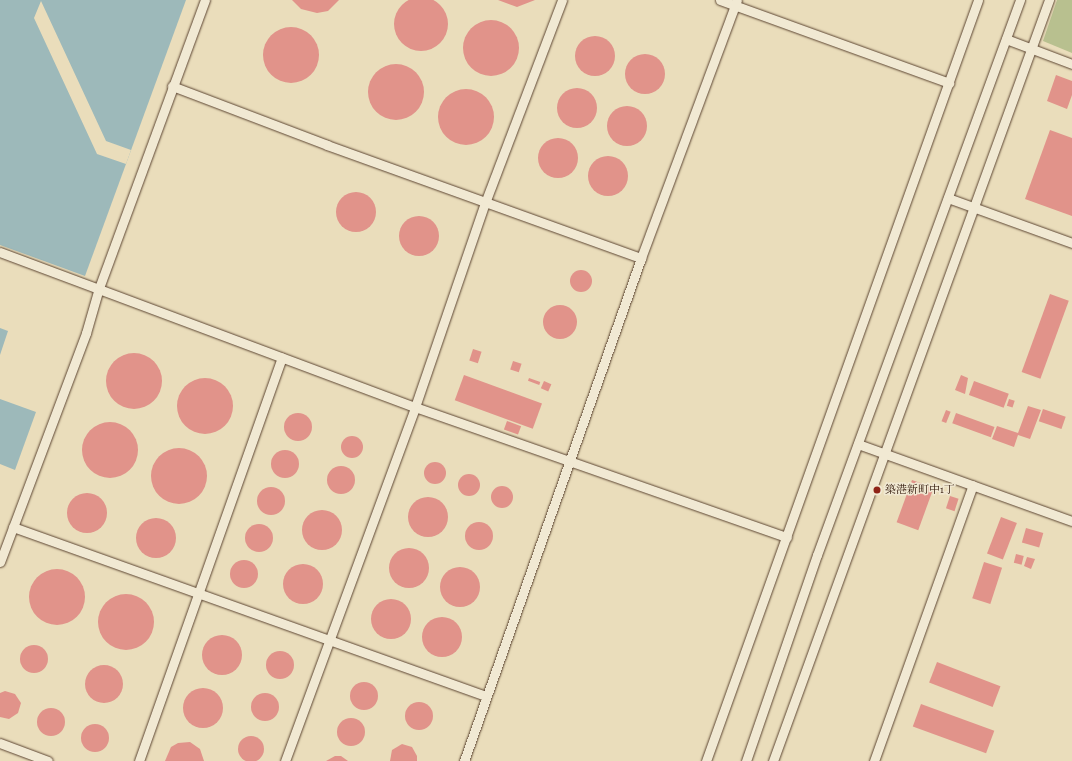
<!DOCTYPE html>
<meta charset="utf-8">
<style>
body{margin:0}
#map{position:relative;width:1072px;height:761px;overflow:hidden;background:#eaddbb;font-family:Alegreya,"Noto Serif JP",serif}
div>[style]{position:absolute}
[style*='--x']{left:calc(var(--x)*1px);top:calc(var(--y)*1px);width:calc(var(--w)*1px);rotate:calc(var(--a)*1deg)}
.green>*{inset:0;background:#b8c08f}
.water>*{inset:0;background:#9db9ba}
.pier>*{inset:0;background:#eaddbb}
.building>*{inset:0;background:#e1938a;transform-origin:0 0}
.round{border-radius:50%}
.roads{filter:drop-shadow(0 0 1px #5c4532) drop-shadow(0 0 1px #5c4532)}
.minor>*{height:9px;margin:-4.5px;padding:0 4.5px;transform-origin:4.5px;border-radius:4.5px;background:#f1e9d3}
.dots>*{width:11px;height:11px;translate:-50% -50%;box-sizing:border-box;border:2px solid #f1e9d3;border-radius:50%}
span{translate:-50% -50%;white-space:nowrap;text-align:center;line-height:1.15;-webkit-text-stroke:3px #f1e9d3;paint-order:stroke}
.poi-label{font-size:11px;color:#2c1204}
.left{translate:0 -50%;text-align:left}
</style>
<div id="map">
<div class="green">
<i style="clip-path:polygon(1057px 0,1072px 0,1072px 53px,1043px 41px)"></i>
</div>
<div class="water">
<i style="clip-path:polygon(0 0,186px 0,85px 276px,0 245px)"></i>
<i style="clip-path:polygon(0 328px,8px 331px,0 355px)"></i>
<i style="clip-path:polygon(0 399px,36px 412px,15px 470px,0 464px)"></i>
</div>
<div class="pier">
<i style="clip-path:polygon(41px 1px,106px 141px,131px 150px,126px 164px,97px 154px,34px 18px)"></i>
</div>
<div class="building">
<i class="round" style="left:394px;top:-3px;width:54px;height:54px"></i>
<i style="clip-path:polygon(292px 0,339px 0,328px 11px,317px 13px,301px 9px)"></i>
<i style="clip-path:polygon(498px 0,535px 0,517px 7px)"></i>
<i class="round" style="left:463px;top:20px;width:56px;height:56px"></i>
<i class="round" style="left:263px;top:27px;width:56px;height:56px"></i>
<i class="round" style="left:575px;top:36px;width:40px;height:40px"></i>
<i class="round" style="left:625px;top:54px;width:40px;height:40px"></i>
<i class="round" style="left:368px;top:64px;width:56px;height:56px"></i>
<i style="clip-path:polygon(1056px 75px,1072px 81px,1072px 95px,1067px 109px,1047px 101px)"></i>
<i class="round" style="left:557px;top:88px;width:40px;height:40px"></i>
<i class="round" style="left:438px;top:89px;width:56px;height:56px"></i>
<i class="round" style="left:607px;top:106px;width:40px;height:40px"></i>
<i style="clip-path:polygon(1050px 130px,1072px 138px,1072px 216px,1025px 199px)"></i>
<i class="round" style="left:538px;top:138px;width:40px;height:40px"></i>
<i class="round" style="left:588px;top:156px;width:40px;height:40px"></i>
<i class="round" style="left:336px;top:192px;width:40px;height:40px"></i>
<i class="round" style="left:399px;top:216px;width:40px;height:40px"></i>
<i class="round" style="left:570px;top:270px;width:22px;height:22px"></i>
<i style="left:1050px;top:294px;width:20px;height:83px;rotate:20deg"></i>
<i class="round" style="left:543px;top:305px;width:34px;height:34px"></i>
<i style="left:473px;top:349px;width:9px;height:12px;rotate:18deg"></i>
<i class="round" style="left:106px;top:353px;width:56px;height:56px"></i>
<i style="left:513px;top:361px;width:9px;height:9px;rotate:18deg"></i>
<i style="left:464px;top:375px;width:83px;height:27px;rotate:20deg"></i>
<i style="clip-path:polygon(961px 375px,968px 378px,965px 394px,955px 390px)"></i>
<i style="left:529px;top:378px;width:12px;height:3px;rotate:20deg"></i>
<i class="round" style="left:177px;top:378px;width:56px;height:56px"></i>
<i style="left:544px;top:381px;width:8px;height:8px;rotate:23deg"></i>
<i style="left:974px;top:381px;width:37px;height:15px;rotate:20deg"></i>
<i style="left:1009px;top:399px;width:6px;height:7px;rotate:18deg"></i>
<i style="clip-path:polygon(1028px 406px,1041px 410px,1030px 439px,1018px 435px,1014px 447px,992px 439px,997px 426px,1018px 433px)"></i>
<i style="left:1043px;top:409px;width:24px;height:13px;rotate:19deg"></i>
<i style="left:946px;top:410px;width:5px;height:12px;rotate:22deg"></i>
<i style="left:956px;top:413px;width:41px;height:11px;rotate:20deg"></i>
<i class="round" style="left:284px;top:413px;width:28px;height:28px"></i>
<i style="left:507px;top:421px;width:15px;height:9px;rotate:20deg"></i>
<i class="round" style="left:82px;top:422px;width:56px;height:56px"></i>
<i class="round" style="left:341px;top:436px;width:22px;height:22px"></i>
<i class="round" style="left:151px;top:448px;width:56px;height:56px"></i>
<i class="round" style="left:271px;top:450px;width:28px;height:28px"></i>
<i class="round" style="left:424px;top:462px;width:22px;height:22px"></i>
<i class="round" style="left:327px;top:466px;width:28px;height:28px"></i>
<i class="round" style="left:458px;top:474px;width:22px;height:22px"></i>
<i style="left:912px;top:480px;width:23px;height:45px;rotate:20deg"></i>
<i class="round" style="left:491px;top:486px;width:22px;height:22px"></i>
<i class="round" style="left:257px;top:487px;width:28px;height:28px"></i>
<i class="round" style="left:67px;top:493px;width:40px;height:40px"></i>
<i style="left:950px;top:496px;width:9px;height:13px;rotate:18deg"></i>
<i class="round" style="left:408px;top:497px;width:40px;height:40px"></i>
<i class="round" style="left:302px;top:510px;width:40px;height:40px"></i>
<i style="left:1001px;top:517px;width:17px;height:39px;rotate:21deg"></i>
<i class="round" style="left:136px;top:518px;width:40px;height:40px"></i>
<i class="round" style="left:465px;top:522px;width:28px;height:28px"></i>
<i class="round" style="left:245px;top:524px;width:28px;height:28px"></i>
<i style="left:1026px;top:528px;width:18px;height:15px;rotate:16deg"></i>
<i class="round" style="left:389px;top:548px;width:40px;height:40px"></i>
<i style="left:1016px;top:554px;width:8px;height:9px;rotate:14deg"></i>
<i style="clip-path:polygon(1027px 557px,1035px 559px,1031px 569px,1024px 566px)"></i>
<i class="round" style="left:230px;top:560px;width:28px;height:28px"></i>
<i style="left:984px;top:562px;width:19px;height:38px;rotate:18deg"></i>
<i class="round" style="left:283px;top:564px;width:40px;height:40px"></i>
<i class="round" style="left:440px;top:567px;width:40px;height:40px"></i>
<i class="round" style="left:29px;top:569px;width:56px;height:56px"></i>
<i class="round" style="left:98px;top:594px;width:56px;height:56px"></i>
<i class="round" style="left:371px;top:599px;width:40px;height:40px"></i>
<i class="round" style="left:422px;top:617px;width:40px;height:40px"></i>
<i class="round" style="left:202px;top:635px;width:40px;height:40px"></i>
<i class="round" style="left:20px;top:645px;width:28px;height:28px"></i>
<i class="round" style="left:266px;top:651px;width:28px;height:28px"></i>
<i style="left:937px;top:662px;width:68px;height:22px;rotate:21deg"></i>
<i class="round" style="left:85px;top:665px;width:38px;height:38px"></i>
<i class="round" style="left:350px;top:682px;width:28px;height:28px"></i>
<i class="round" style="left:183px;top:688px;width:40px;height:40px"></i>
<i style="clip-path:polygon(5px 691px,15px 694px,21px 703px,18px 713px,9px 719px,0 717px,0 693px)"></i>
<i class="round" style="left:251px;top:693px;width:28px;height:28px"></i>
<i class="round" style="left:405px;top:702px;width:28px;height:28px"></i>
<i style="left:921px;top:704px;width:78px;height:24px;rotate:20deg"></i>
<i class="round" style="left:37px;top:708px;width:28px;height:28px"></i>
<i class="round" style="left:337px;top:718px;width:28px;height:28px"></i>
<i class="round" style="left:81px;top:724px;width:28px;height:28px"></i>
<i class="round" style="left:238px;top:736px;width:26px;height:26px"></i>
<i style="clip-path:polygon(190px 742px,200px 749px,204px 761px,165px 761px,171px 747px,178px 743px)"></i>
<i style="clip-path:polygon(402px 744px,412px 747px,417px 756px,417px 761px,390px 761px,392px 750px)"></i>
<i style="clip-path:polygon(335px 756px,341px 756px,348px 761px,326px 761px)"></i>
</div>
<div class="roads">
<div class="minor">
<i style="--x:720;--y:0;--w:244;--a:19.9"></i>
<i style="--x:1006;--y:39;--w:71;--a:20.7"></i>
<i style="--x:172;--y:86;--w:166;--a:20.8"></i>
<i style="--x:327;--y:145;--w:334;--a:19.8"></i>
<i style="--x:948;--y:198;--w:132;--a:19.9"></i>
<i style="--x:0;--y:252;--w:443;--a:20.5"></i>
<i style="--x:415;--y:407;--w:394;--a:19.3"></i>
<i style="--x:858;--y:444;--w:227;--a:19.8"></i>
<i style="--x:13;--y:527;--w:502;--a:19.66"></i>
<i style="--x:0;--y:562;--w:245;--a:-69.4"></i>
<i style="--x:86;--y:333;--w:47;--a:-73.9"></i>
<i style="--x:99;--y:288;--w:307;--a:-69.8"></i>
<i style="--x:0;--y:743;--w:51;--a:20.6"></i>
<i style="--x:139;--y:761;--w:428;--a:-70.5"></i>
<i style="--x:285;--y:761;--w:377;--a:-69.8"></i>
<i style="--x:415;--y:407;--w:216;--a:-71.1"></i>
<i style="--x:485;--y:203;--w:217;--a:-69.2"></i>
<i style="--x:464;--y:761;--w:533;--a:-70.61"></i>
<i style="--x:641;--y:258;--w:275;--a:-69.6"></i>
<i style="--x:706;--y:761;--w:808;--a:-70.33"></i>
<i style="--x:746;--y:761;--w:218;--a:-71"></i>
<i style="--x:817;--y:555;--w:591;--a:-69.91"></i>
<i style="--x:773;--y:761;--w:810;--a:-70.07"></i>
<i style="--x:874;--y:761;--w:293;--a:-70.3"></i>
</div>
</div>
<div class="dots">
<i style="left:877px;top:490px;background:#8f2418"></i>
</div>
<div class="poi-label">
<span class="left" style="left:885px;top:490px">築港新町中1丁</span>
</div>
</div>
